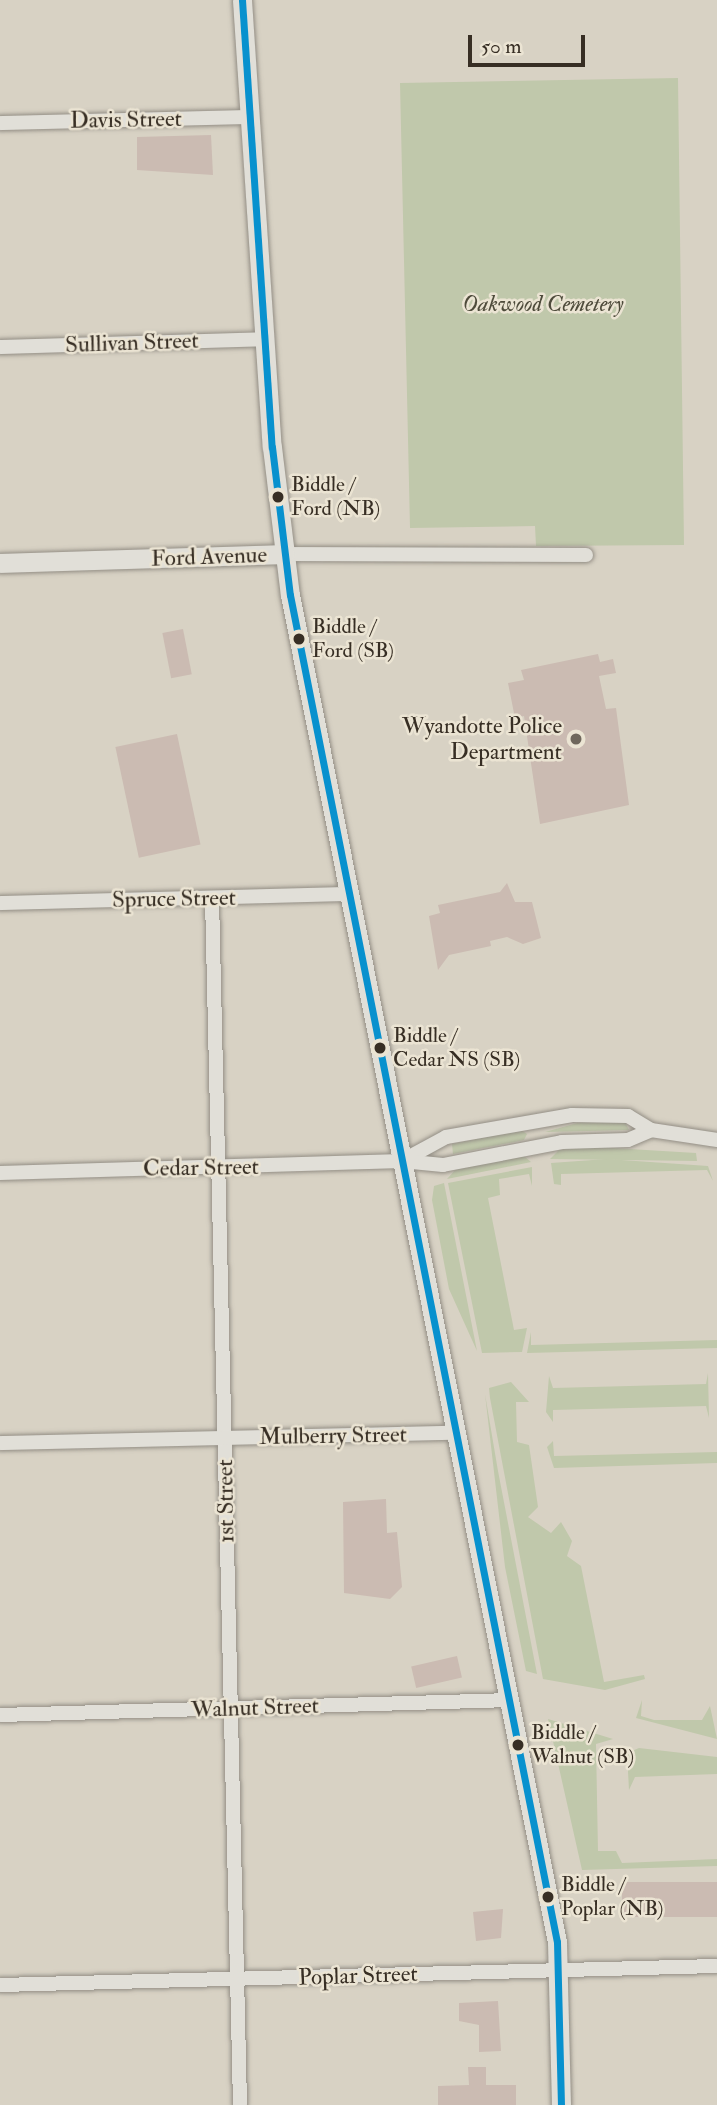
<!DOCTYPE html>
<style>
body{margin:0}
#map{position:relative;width:717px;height:2105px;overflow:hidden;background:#d8d2c4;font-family:"IM FELL Double Pica",serif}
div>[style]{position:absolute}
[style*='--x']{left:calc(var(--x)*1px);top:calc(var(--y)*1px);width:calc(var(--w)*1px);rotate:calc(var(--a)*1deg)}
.green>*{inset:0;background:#c0c8ab}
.building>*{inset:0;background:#cbbbb2;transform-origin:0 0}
.roads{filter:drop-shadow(0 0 2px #938e85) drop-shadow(0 0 2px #938e85)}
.street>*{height:14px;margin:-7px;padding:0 7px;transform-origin:7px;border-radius:7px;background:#e1dfd8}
.secondary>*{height:19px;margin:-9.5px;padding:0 9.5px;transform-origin:9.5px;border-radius:9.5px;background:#e1dfd8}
.bus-1>*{height:7px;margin:-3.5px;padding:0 3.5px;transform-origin:3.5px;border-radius:3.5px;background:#0891ce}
.dots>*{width:19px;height:19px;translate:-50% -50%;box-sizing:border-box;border:4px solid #ebe4d3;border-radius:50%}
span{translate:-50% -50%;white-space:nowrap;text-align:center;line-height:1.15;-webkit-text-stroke:5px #ebe4d3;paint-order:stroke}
.bus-label{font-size:21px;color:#372e24}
.left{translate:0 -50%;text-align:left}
.street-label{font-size:23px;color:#372e24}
.park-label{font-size:23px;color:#4e4b3b;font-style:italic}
.poi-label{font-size:23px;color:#372e24}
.right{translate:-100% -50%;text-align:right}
.scale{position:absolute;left:468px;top:35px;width:117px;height:32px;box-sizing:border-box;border:4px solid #372e24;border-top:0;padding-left:9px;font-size:21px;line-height:24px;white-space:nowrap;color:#372e24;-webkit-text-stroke:5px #ebe4d3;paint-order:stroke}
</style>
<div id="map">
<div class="green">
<i style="clip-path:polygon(678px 78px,684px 545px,536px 546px,535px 526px,410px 528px,400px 83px)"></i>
<i style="clip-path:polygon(581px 1122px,625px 1122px,629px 1130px,545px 1132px)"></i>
<i style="clip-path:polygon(521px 1130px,527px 1134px,524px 1140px,453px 1154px,452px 1144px)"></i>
<i style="clip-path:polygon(596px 1147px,696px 1153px,697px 1161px,550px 1159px,559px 1150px)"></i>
<i style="clip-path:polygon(524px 1156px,531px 1162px,447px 1179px,457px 1168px)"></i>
<i style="clip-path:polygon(607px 1159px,708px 1166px,713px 1181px,707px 1170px,561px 1174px,561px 1185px,554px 1184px,551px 1163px)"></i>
<i style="clip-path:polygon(532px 1167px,532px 1186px,529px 1174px,499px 1179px,500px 1195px,488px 1198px,514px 1330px,527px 1328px,522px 1352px,482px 1353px,448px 1183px)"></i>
<i style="clip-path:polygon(444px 1183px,476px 1346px,477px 1351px,449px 1289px,432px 1200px,434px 1186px)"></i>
<i style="clip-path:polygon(531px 1332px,531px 1345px,717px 1340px,717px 1348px,527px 1353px)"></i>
<i style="clip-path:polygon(708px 1373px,709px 1418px,706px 1406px,553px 1410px,553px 1422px,546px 1412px,549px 1376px,553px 1388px,706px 1384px)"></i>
<i style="clip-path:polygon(511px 1382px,529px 1402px,516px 1402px,517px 1442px,529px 1445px,538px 1507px,528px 1517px,551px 1533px,561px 1522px,572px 1541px,567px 1556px,581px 1566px,604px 1682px,644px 1675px,645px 1679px,605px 1690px,543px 1679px,490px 1398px,489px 1388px)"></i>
<i style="clip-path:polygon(485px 1394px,498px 1471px,537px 1674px,526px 1671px,505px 1567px)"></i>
<i style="clip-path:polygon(553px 1441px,554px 1456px,717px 1452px,717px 1463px,554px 1468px,547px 1447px)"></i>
<i style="clip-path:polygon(642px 1700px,641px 1716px,654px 1720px,702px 1720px,710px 1706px,717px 1739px,636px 1718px)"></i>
<i style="clip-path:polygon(548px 1719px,613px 1739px,596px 1744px,598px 1851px,616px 1851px,622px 1863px,717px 1859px,717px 1866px,582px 1870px)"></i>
<i style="clip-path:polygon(639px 1748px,717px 1757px,717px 1774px,635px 1777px,629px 1790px,627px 1753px)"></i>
</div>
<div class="building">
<i style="clip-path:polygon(211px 135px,213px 175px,137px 170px,137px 137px)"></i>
<i style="left:183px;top:629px;width:46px;height:21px;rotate:79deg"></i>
<i style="clip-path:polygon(598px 654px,600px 662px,613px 659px,616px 673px,599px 676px,606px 709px,616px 708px,629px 805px,540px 824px,524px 716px,515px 718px,508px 683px,524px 680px,521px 670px)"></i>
<i style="left:177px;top:734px;width:113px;height:63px;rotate:78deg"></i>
<i style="clip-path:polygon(507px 883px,515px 902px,532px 902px,541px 938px,523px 944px,507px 937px,490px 941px,491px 946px,449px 955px,438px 970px,429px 916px,440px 913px,438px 905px,500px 892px)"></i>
<i style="clip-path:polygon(386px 1499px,387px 1533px,397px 1532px,402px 1587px,390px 1599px,344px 1593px,343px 1502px)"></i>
<i style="left:457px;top:1656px;width:22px;height:47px;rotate:77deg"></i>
<i style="left:717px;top:1882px;width:35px;height:95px;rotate:90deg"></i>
<i style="clip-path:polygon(503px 1909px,501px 1938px,476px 1941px,473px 1912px)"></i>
<i style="clip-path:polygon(498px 2001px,501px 2051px,479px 2052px,479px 2025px,459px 2021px,459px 2003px)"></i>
<i style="clip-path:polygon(468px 2067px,486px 2067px,486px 2085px,516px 2085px,516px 2105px,438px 2105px,438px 2086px,469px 2085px)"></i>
</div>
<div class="roads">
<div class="street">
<i style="--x:0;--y:123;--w:251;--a:-1.4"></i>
<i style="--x:0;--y:347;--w:265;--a:-1.7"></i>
<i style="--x:285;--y:554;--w:301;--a:0.2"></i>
<i style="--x:212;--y:898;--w:1207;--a:88.67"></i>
<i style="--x:0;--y:903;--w:348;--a:-1.5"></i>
<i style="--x:402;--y:1161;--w:50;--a:-28.6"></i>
<i style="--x:446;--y:1137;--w:128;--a:-9.9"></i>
<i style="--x:572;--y:1115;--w:56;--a:1"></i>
<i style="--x:628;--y:1116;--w:27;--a:31"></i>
<i style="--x:651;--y:1130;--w:67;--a:8.6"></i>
<i style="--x:0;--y:1173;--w:402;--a:-1.7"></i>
<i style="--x:402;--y:1161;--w:41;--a:5.6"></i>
<i style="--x:443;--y:1165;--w:121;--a:-10.9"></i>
<i style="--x:562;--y:1142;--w:66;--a:-1.7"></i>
<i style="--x:628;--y:1140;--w:25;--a:-23"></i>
<i style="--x:0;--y:1443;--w:456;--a:-1.3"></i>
<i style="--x:0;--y:1715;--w:510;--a:-1.68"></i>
<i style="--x:0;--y:1985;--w:717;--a:-1.52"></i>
</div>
<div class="secondary">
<i style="--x:242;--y:0;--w:448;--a:86.2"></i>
<i style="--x:272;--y:447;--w:149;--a:83.1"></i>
<i style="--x:290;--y:595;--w:1373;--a:78.79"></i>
<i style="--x:557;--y:1942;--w:163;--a:88.6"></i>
<i style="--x:0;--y:563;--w:285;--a:-1.8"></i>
</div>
</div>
<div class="bus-1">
<i style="--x:242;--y:0;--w:448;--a:86.2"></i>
<i style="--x:272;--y:447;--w:149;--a:83.1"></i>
<i style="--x:290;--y:595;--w:1373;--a:78.79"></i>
<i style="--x:557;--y:1942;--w:163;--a:88.6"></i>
</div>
<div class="dots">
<i style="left:278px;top:497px;background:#372e24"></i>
<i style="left:299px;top:639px;background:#372e24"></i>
<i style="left:576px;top:739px;background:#6f675c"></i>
<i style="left:380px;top:1048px;background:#372e24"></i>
<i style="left:518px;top:1745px;background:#372e24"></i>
<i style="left:548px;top:1897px;background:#372e24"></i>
</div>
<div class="bus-label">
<span class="left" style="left:291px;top:497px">Biddle /<br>Ford (NB)</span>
<span class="left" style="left:312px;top:639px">Biddle /<br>Ford (SB)</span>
<span class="left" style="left:393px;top:1048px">Biddle /<br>Cedar NS (SB)</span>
<span class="left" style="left:531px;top:1745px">Biddle /<br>Walnut (SB)</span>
<span class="left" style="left:561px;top:1897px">Biddle /<br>Poplar (NB)</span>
</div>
<div class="street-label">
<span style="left:126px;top:120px;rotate:-1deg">Davis Street</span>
<span style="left:132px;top:343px;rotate:-2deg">Sullivan Street</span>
<span style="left:209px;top:557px;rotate:-2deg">Ford Avenue</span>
<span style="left:174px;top:899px;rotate:-1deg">Spruce Street</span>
<span style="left:201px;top:1168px;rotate:-1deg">Cedar Street</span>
<span style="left:333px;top:1436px;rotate:-1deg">Mulberry Street</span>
<span style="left:226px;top:1501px;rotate:-91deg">1st Street</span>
<span style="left:255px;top:1708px;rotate:-2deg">Walnut Street</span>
<span style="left:358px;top:1976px;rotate:-2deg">Poplar Street</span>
</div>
<div class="park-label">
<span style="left:543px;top:304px">Oakwood Cemetery</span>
</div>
<div class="poi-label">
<span class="right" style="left:562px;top:739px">Wyandotte Police<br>Department</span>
</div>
<div class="scale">50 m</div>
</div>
